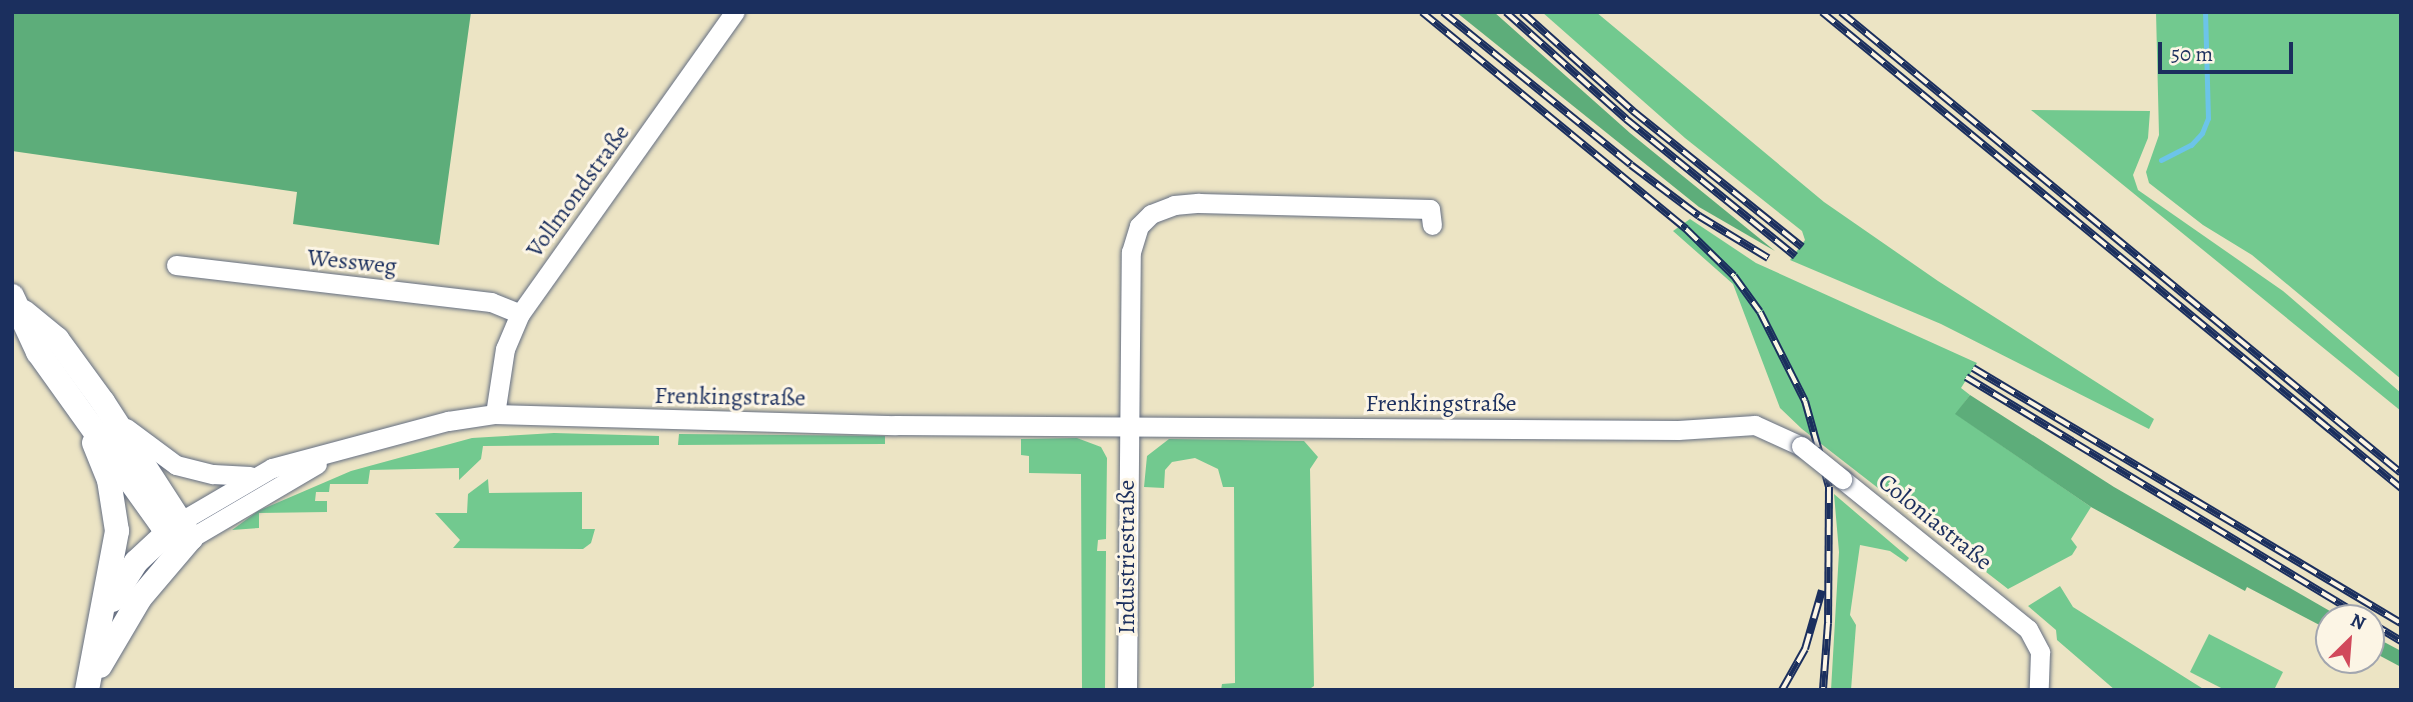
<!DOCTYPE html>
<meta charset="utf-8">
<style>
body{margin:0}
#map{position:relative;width:2413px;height:702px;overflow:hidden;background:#ece4c4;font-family:Alegreya,serif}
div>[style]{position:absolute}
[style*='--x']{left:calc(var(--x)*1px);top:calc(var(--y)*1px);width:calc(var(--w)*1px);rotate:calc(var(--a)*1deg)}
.green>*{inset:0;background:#72c98f}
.forest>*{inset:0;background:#5dad7a}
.stream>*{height:5px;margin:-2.5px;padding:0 2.5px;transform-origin:2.5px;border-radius:2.5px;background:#6cc4e9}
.roads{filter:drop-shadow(0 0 2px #646e82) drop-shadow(0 0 2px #646e82)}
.minor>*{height:19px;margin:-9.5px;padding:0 9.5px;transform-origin:9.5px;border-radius:9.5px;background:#fff}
.tertiary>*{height:24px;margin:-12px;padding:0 12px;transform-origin:12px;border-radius:12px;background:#fff}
.rail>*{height:8px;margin-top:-4px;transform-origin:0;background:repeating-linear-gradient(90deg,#fcf5e5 0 16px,#1b2f5e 0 32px);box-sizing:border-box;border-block:2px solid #1b2f5e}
.bridges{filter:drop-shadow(0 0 2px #646e82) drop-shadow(0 0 2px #646e82)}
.minor-bridge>*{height:19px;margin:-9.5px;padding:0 9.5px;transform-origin:9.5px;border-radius:9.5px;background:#fff}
span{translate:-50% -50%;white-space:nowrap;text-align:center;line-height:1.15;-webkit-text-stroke:6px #fcf5e5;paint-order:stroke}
.street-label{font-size:24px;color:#1b2f5e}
.frame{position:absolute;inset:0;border:14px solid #1b2f5e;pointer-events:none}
.north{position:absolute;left:2315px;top:604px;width:70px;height:70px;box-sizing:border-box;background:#fcf5e5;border:2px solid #a2a6af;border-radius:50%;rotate:25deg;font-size:19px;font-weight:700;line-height:28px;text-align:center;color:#1b2f5e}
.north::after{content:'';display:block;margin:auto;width:24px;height:32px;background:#d1495b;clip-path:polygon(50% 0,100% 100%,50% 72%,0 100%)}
.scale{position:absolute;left:2158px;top:42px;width:135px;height:32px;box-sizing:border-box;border:4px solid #1b2f5e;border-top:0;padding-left:9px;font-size:21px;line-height:24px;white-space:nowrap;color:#1b2f5e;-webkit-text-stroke:5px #fcf5e5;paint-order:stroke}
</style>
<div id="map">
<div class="green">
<i style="clip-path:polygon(1542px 12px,1596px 12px,1824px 202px,1938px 281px,2154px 419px,2149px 429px,1941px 324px,1790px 260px,1805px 240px,1802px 231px,1685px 138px)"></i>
<i style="clip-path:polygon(2156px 12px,2401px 12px,2401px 379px,2252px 255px,2203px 225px,2149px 183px,2146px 172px,2159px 135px)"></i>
<i style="clip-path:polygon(2031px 110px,2150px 111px,2148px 138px,2133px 175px,2138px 190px,2283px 291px,2401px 393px,2401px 411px)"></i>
<i style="clip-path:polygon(1690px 219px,1756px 263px,1977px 363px,1961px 388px,1970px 395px,1956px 414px,2091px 507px,2071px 539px,2077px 547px,2072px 555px,2008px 589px,1802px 429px,1780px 408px,1733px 284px,1673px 231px)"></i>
<i style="clip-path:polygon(554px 433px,659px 436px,659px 445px,483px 446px,481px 459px,459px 480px,459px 468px,370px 470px,368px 484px,330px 484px,329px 492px,316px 492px,315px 501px,327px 501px,327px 512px,259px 513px,259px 528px,232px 530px,258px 511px,351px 471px,472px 438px)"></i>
<i style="clip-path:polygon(679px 434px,885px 436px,885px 444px,678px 445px)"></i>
<i style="clip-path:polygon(1077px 438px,1101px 447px,1107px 458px,1106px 539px,1098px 540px,1097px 551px,1106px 551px,1105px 690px,1082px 690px,1081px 474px,1029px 473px,1029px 456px,1021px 455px,1021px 439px)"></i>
<i style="clip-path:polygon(1169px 439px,1304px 441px,1318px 457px,1310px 469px,1314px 686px,1308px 690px,1221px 690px,1222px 684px,1235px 683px,1234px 487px,1223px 487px,1218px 469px,1195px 458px,1172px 462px,1165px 470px,1164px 488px,1144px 487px,1147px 456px)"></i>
<i style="clip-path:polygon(488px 479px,489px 493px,582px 492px,582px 529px,595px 529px,591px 543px,583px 549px,453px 548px,460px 540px,435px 513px,467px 513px,468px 494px)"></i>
<i style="clip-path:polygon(1834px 494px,1909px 558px,1906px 562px,1890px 551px,1860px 545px,1850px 615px,1856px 625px,1851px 690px,1831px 690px,1839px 552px)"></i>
<i style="clip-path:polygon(2060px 586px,2073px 607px,2205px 690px,2115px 690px,2057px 640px,2056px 630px,2028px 606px)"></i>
<i style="clip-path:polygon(2209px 634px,2283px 672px,2274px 690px,2225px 690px,2190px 672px)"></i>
</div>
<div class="forest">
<i style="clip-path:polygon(12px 12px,471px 12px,439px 245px,293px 224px,297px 192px,12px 151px)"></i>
<i style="clip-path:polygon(1456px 12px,1494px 12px,1630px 133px,1775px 251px,1699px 207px)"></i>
<i style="clip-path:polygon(1970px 395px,2114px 487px,2342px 618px,2329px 618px,2329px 630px,2247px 587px,2245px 591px,2091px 507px,1955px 414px)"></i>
<i style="clip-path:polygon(2371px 635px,2401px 651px,2401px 667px,2371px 651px)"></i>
</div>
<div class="stream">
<i style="--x:2161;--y:160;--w:34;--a:-27"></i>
<i style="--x:2191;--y:145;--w:16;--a:-47"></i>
<i style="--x:2202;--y:133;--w:16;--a:-68"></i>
<i style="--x:2208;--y:118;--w:106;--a:-91.6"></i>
</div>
<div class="roads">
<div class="minor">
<i style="--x:176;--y:265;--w:317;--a:6.7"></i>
<i style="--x:491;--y:302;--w:31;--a:22"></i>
<i style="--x:495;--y:414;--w:66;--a:-81.3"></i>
<i style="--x:505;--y:349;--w:38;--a:-67"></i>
<i style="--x:520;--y:314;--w:371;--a:-54.6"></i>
<i style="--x:126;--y:428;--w:62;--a:36.5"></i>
<i style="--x:176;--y:465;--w:38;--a:14"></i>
<i style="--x:213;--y:474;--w:37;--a:3"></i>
<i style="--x:1842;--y:479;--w:239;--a:38.9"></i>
<i style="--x:2028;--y:629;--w:26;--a:62"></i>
<i style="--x:2040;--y:652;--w:38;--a:92"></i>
<i style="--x:183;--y:520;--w:103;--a:-30.3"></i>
<i style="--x:272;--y:468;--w:182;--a:-15"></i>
<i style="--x:448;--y:421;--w:48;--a:-8.5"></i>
<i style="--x:495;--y:414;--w:400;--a:1.6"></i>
<i style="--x:895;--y:425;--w:783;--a:0.37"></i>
<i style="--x:1678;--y:430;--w:77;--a:-3.7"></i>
<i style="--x:1755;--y:425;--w:51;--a:24.5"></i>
<i style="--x:191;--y:538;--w:146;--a:-30.4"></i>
<i style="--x:1127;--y:690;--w:438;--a:-89.5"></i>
<i style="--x:1131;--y:252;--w:27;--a:-73"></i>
<i style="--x:1139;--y:226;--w:17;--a:-45"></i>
<i style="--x:1151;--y:214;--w:25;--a:-21"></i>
<i style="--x:1174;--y:205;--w:25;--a:-5"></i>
<i style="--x:1199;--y:203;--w:231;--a:1.5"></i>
<i style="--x:1430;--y:209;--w:16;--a:83"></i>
</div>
<div class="tertiary">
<i style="--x:12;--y:296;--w:62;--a:65.1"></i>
<i style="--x:38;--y:352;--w:213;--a:54.4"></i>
<i style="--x:162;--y:525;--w:32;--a:24"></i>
<i style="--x:24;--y:312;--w:43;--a:39.3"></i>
<i style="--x:57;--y:339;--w:78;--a:53.9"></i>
<i style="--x:103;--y:402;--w:162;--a:57.1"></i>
<i style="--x:112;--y:600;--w:45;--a:-57.7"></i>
<i style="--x:136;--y:562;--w:59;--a:-42.9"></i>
<i style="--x:100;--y:666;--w:79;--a:-59.5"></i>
<i style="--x:140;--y:598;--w:79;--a:-49.6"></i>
<i style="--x:87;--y:690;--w:162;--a:-79.3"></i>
<i style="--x:117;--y:531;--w:52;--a:-98.9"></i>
<i style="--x:109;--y:480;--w:40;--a:-112"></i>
</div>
</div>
<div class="rail">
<i style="--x:1422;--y:12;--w:342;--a:39.4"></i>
<i style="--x:1686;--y:229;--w:67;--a:44.4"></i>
<i style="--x:1734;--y:276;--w:44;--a:54.2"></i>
<i style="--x:1760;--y:312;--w:100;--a:63.2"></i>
<i style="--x:1805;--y:401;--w:89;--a:74.4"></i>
<i style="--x:1829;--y:487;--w:136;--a:90.4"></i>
<i style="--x:1828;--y:623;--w:67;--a:94.3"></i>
<i style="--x:1443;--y:12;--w:242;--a:39.1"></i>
<i style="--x:1631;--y:165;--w:85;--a:36.9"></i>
<i style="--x:1699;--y:216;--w:81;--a:31.3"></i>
<i style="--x:1506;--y:12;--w:161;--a:41.7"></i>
<i style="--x:1626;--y:119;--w:218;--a:39"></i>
<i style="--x:1522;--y:12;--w:149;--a:41.7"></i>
<i style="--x:1633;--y:111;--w:217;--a:38.8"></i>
<i style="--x:1822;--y:12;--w:750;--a:39.42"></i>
<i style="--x:1841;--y:12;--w:725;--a:39.46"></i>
<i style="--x:1973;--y:368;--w:498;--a:30.8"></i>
<i style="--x:1966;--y:377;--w:465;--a:31.2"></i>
<i style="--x:2371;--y:623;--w:35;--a:31"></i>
<i style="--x:1782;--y:690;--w:47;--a:-60.7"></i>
<i style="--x:1805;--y:649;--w:61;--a:-73.9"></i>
</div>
<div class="bridges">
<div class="minor-bridge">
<i style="--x:1801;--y:446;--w:53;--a:38.8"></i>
</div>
</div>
<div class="street-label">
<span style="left:578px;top:191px;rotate:-54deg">Vollmondstraße</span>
<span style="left:352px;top:262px;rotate:6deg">Wessweg</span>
<span style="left:730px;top:397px;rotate:1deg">Frenkingstraße</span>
<span style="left:1441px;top:404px">Frenkingstraße</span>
<span style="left:1935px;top:522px;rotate:39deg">Coloniastraße</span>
<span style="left:1127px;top:557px;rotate:-90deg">Industriestraße</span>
</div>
<div class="frame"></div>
<div class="north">N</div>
<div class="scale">50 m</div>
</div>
